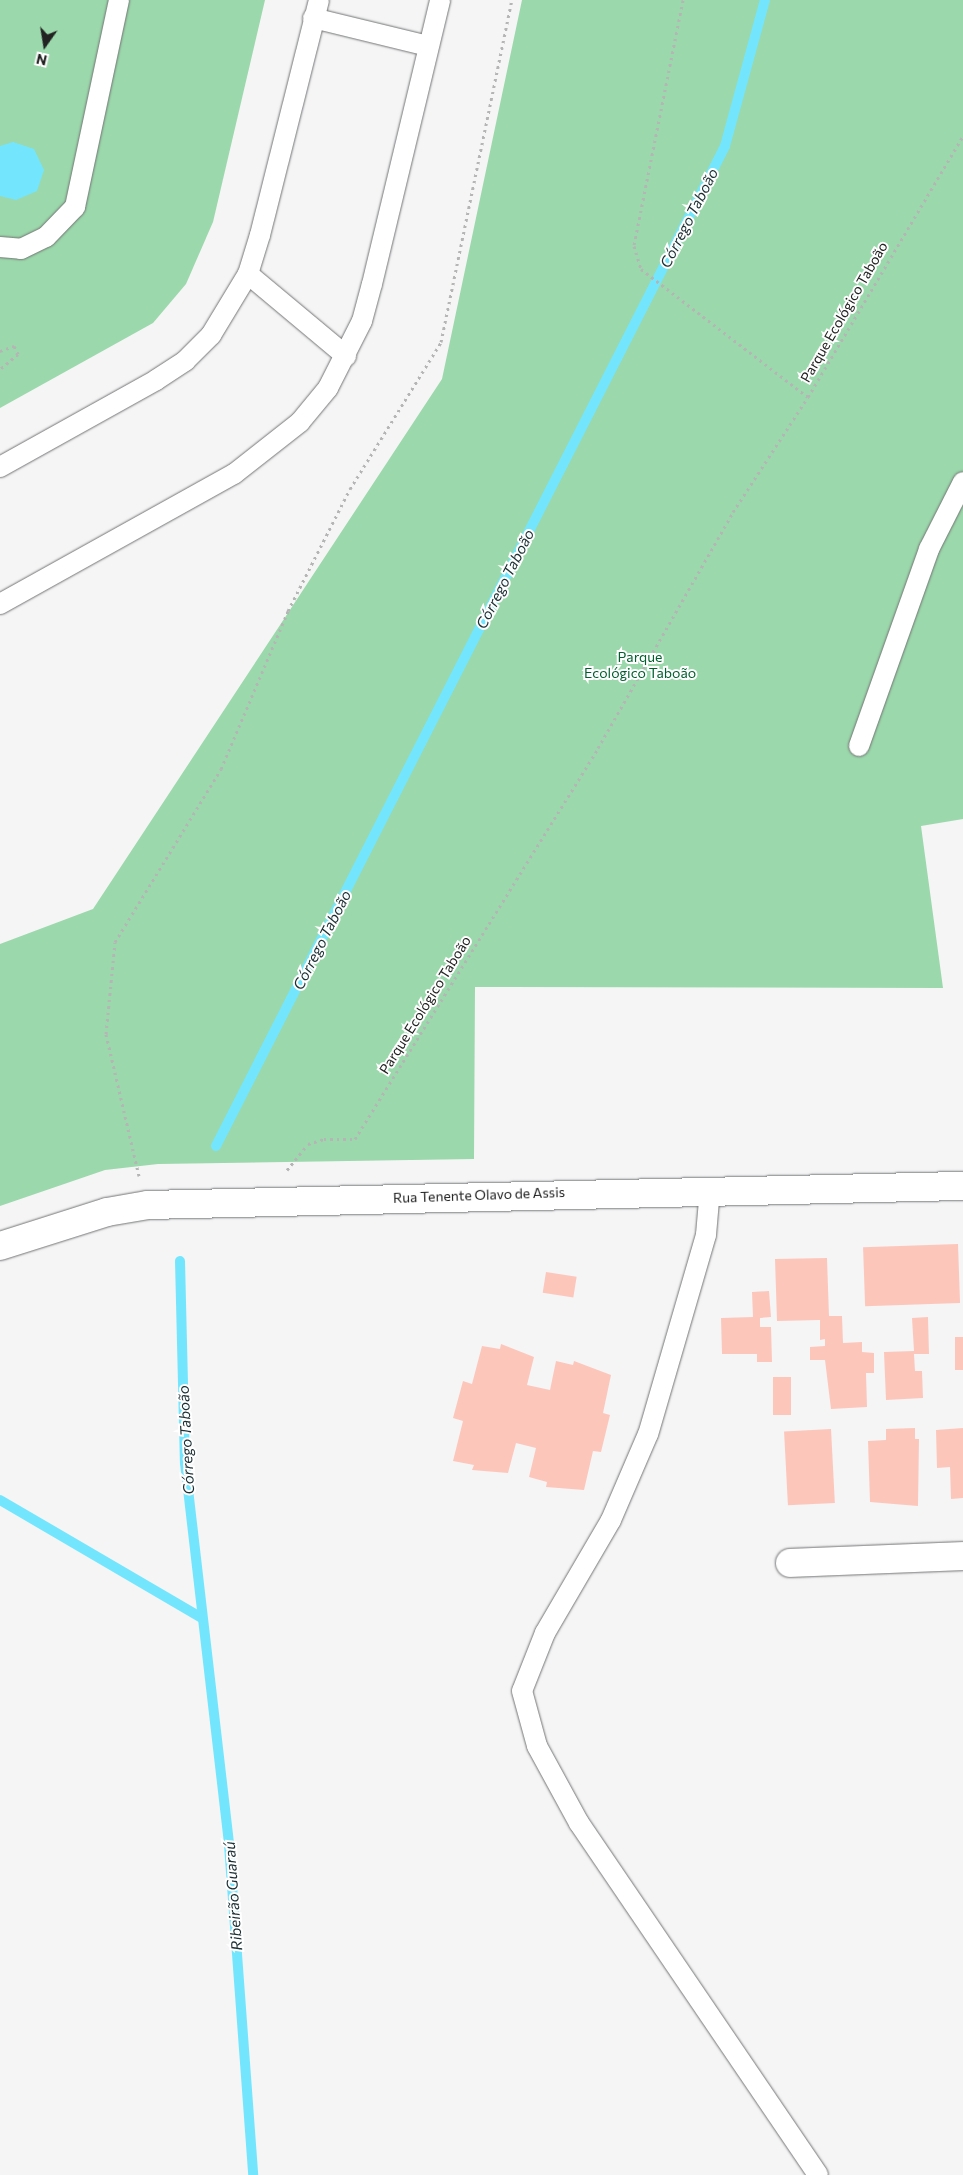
<!DOCTYPE html>
<meta charset="utf-8">
<style>
body{margin:0}
#map{position:relative;width:963px;height:2175px;overflow:hidden;background:#f5f5f6;font-family:Commissioner,sans-serif}
div>[style]{position:absolute}
[style*='--x']{left:calc(var(--x)*1px);top:calc(var(--y)*1px);width:calc(var(--w)*1px);rotate:calc(var(--a)*1deg)}
.green>*{inset:0;background:#9bd8ab}
.water>*{inset:0;background:#73e6fe}
.stream>*{height:10px;margin:-5px;padding:0 5px;transform-origin:5px;border-radius:5px;background:#73e6fe}
.building>*{inset:0;background:#fdc6bb;transform-origin:0 0}
.path>*{height:3px;margin-top:-1.5px;transform-origin:0;background:repeating-linear-gradient(90deg,#b5b5b6 0 2.5px,transparent 0 6.5px)}
.roads{filter:drop-shadow(0 0 1px #737475) drop-shadow(0 0 1px #737475)}
.lane>*{height:20px;margin:-10px;padding:0 10px;transform-origin:10px;border-radius:10px;background:#fff}
.street>*{height:28px;margin:-14px;padding:0 14px;transform-origin:14px;border-radius:14px;background:#fff}
.secondary>*{height:28px;margin:-14px;padding:0 14px;transform-origin:14px;border-radius:14px;background:#fff}
span{translate:-50% -50%;white-space:nowrap;text-align:center;line-height:1.15;-webkit-text-stroke:4px #fff;paint-order:stroke}
.street-label{font-size:14px;color:#222223}
.park-label{font-size:14px;color:#005f2e}
.water-label{font-size:15px;color:#1a2e33;font-style:italic}
.north{position:absolute;left:20px;top:20px;width:50px;height:50px;-webkit-text-stroke:4px #fff;paint-order:stroke;rotate:193deg;font-size:14px;font-weight:700;line-height:20px;text-align:center;color:#222223}
.north::after{content:'';display:block;margin:auto;width:18px;height:22px;background:#222223;clip-path:polygon(50% 0,100% 100%,50% 72%,0 100%)}
</style>
<div id="map">
<div class="green">
<i style="clip-path:polygon(0 0,265px 0,213px 222px,186px 284px,153px 323px,0 408px)"></i>
<i style="clip-path:polygon(522px 0,963px 0,963px 819px,921px 826px,943px 988px,475px 987px,474px 1159px,158px 1164px,105px 1170px,0 1206px,0 944px,93px 909px,442px 379px)"></i>
</div>
<div class="water">
<i style="clip-path:polygon(13px 142px,34px 149px,44px 170px,37px 191px,16px 200px,0 196px,0 146px)"></i>
</div>
<div class="stream">
<i style="--x:216;--y:1146;--w:1122;--a:-63.02"></i>
<i style="--x:725;--y:146;--w:151;--a:-74.7"></i>
<i style="--x:180;--y:1261;--w:202;--a:88.6"></i>
<i style="--x:185;--y:1463;--w:385;--a:83.4"></i>
<i style="--x:229;--y:1845;--w:331;--a:85.8"></i>
<i style="--x:0;--y:1500;--w:234;--a:30.3"></i>
</div>
<div class="building">
<i style="left:958px;top:1244px;width:59px;height:95px;rotate:88deg"></i>
<i style="clip-path:polygon(827px 1258px,829px 1316px,842px 1316px,843px 1343px,862px 1342px,862px 1352px,874px 1353px,874px 1373px,866px 1373px,867px 1407px,831px 1409px,825px 1360px,810px 1360px,810px 1347px,825px 1346px,825px 1339px,820px 1340px,820px 1320px,777px 1321px,775px 1259px)"></i>
<i style="left:546px;top:1272px;width:31px;height:21px;rotate:9deg"></i>
<i style="clip-path:polygon(769px 1291px,771px 1317px,760px 1318px,760px 1327px,771px 1327px,772px 1362px,757px 1362px,757px 1354px,722px 1354px,721px 1318px,753px 1317px,752px 1292px)"></i>
<i style="clip-path:polygon(928px 1317px,929px 1354px,914px 1354px,915px 1371px,922px 1371px,923px 1398px,886px 1400px,884px 1352px,914px 1351px,912px 1318px)"></i>
<i style="left:955px;top:1337px;width:8px;height:33px"></i>
<i style="clip-path:polygon(501px 1344px,534px 1357px,527px 1385px,550px 1390px,556px 1361px,573px 1365px,574px 1361px,611px 1375px,603px 1413px,610px 1415px,601px 1452px,593px 1451px,584px 1490px,546px 1487px,547px 1482px,529px 1477px,536px 1448px,516px 1443px,508px 1473px,472px 1470px,474px 1465px,453px 1461px,463px 1421px,453px 1418px,463px 1381px,472px 1384px,482px 1346px,500px 1349px)"></i>
<i style="left:773px;top:1377px;width:18px;height:38px"></i>
<i style="clip-path:polygon(915px 1428px,915px 1439px,919px 1439px,918px 1506px,870px 1502px,868px 1441px,886px 1440px,886px 1429px)"></i>
<i style="clip-path:polygon(963px 1428px,963px 1498px,951px 1499px,950px 1467px,937px 1468px,936px 1430px)"></i>
<i style="left:831px;top:1429px;width:74px;height:47px;rotate:87deg"></i>
</div>
<div class="path">
<i style="--x:683;--y:0;--w:251;--a:101.3"></i>
<i style="--x:634;--y:246;--w:24;--a:73"></i>
<i style="--x:641;--y:269;--w:210;--a:37.5"></i>
<i style="--x:0;--y:351;--w:15;--a:-20"></i>
<i style="--x:14;--y:346;--w:9;--a:63"></i>
<i style="--x:18;--y:354;--w:23;--a:140"></i>
<i style="--x:287;--y:1170;--w:33;--a:-51"></i>
<i style="--x:308;--y:1144;--w:17;--a:-17"></i>
<i style="--x:324;--y:1139;--w:31;--a:0"></i>
<i style="--x:355;--y:1139;--w:460;--a:-58.1"></i>
<i style="--x:598;--y:748;--w:272;--a:-60.2"></i>
<i style="--x:733;--y:512;--w:137;--a:-56.9"></i>
<i style="--x:808;--y:397;--w:304;--a:-59.3"></i>
<i style="--x:139;--y:1176;--w:146;--a:-103.1"></i>
<i style="--x:106;--y:1034;--w:92;--a:-84.4"></i>
<i style="--x:115;--y:942;--w:203;--a:-58.5"></i>
<i style="--x:221;--y:769;--w:172;--a:-67"></i>
<i style="--x:288;--y:611;--w:137;--a:-63.1"></i>
<i style="--x:350;--y:489;--w:173;--a:-58.2"></i>
<i style="--x:441;--y:342;--w:349;--a:-78.3"></i>
</div>
<div class="roads">
<div class="lane">
<i style="--x:313;--y:18;--w:118;--a:13.7"></i>
<i style="--x:0;--y:247;--w:21;--a:5"></i>
<i style="--x:21;--y:249;--w:28;--a:-26"></i>
<i style="--x:46;--y:237;--w:42;--a:-46"></i>
<i style="--x:75;--y:207;--w:212;--a:-78"></i>
<i style="--x:248;--y:274;--w:128;--a:39.9"></i>
<i style="--x:0;--y:467;--w:179;--a:-29.1"></i>
<i style="--x:156;--y:380;--w:35;--a:-33"></i>
<i style="--x:185;--y:361;--w:37;--a:-45"></i>
<i style="--x:211;--y:335;--w:71;--a:-58.8"></i>
<i style="--x:248;--y:274;--w:41;--a:-72.9"></i>
<i style="--x:260;--y:235;--w:242;--a:-75.9"></i>
<i style="--x:0;--y:604;--w:268;--a:-29.1"></i>
<i style="--x:234;--y:474;--w:84;--a:-38.2"></i>
<i style="--x:300;--y:422;--w:44;--a:-50.5"></i>
<i style="--x:328;--y:388;--w:75;--a:-63.1"></i>
<i style="--x:362;--y:321;--w:38;--a:-75"></i>
<i style="--x:372;--y:284;--w:292;--a:-76.5"></i>
<i style="--x:859;--y:746;--w:209;--a:-70.4"></i>
<i style="--x:929;--y:549;--w:75;--a:-63.1"></i>
<i style="--x:710;--y:1189;--w:46;--a:95"></i>
<i style="--x:706;--y:1235;--w:207;--a:106.2"></i>
<i style="--x:648;--y:1434;--w:94;--a:113.3"></i>
<i style="--x:611;--y:1520;--w:131;--a:120.3"></i>
<i style="--x:545;--y:1633;--w:62;--a:111.6"></i>
<i style="--x:522;--y:1691;--w:57;--a:74.7"></i>
<i style="--x:537;--y:1746;--w:88;--a:61.4"></i>
<i style="--x:579;--y:1823;--w:425;--a:55.8"></i>
</div>
<div class="street">
<i style="--x:790;--y:1563;--w:173;--a:-2.3"></i>
</div>
<div class="secondary">
<i style="--x:0;--y:1246;--w:112;--a:-17.6"></i>
<i style="--x:107;--y:1212;--w:42;--a:-9.7"></i>
<i style="--x:148;--y:1205;--w:815;--a:-1.34"></i>
</div>
</div>
<div class="street-label">
<span style="left:844px;top:312px;rotate:-60deg">Parque Ecológico Taboão</span>
<span style="left:425px;top:1005px;rotate:-58deg">Parque Ecológico Taboão</span>
<span style="left:479px;top:1195px;rotate:-2deg">Rua Tenente Olavo de Assis</span>
</div>
<div class="park-label">
<span style="left:640px;top:665px">Parque<br>Ecológico Taboão</span>
</div>
<div class="water-label">
<span style="left:689px;top:218px;rotate:-63deg">Córrego Taboão</span>
<span style="left:505px;top:579px;rotate:-63deg">Córrego Taboão</span>
<span style="left:322px;top:940px;rotate:-63deg">Córrego Taboão</span>
<span style="left:186px;top:1440px;rotate:-93deg">Córrego Taboão</span>
<span style="left:233px;top:1896px;rotate:-94deg">Ribeirão Guaraú</span>
</div>
<div class="north">N</div>
</div>
